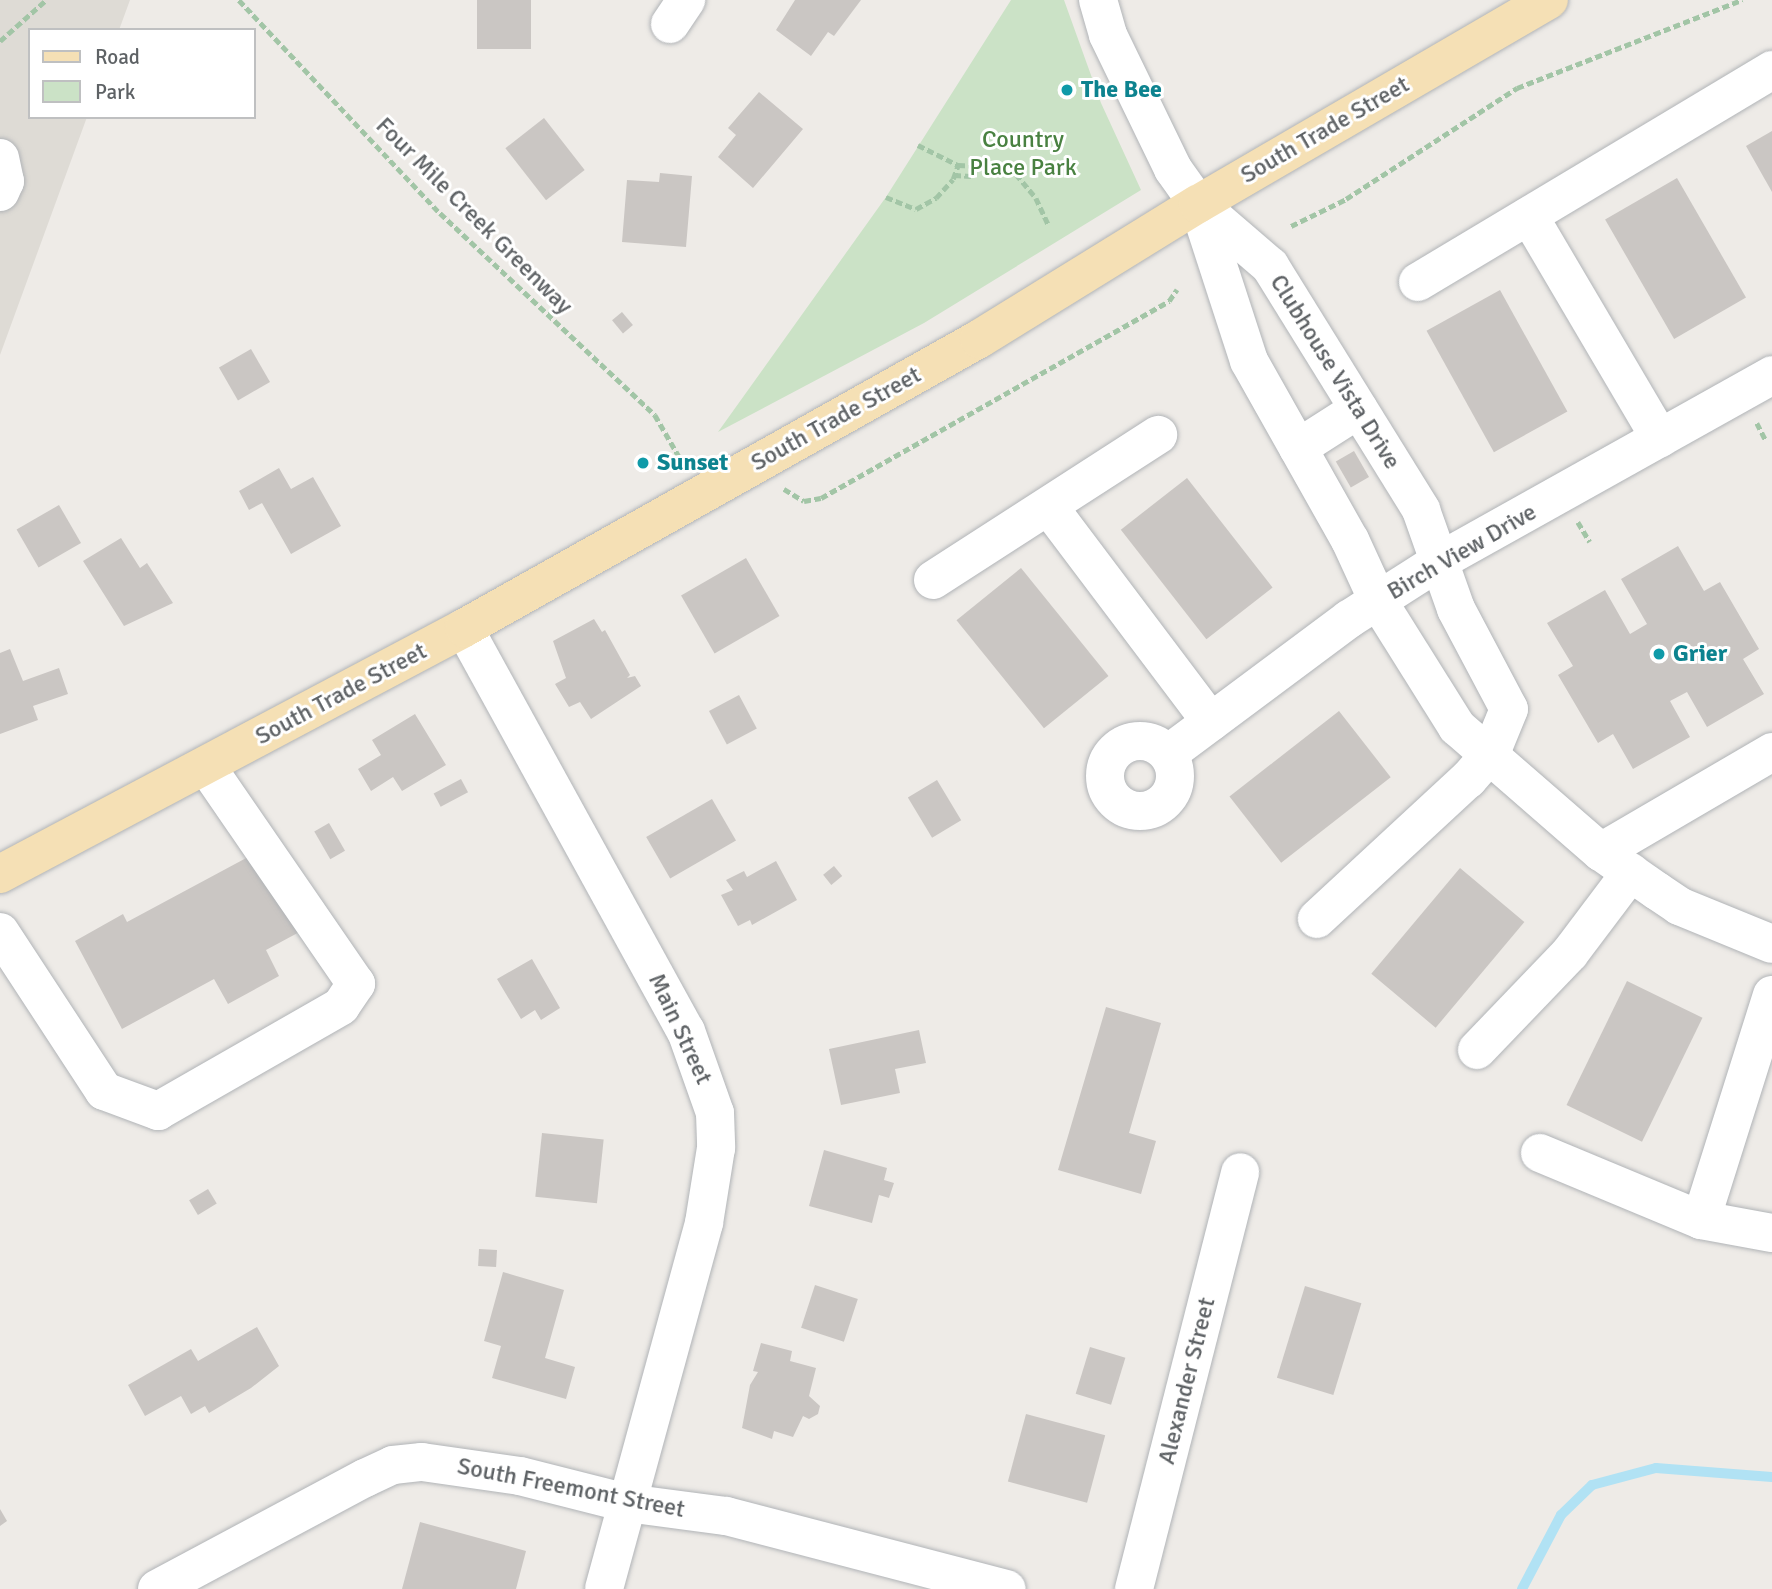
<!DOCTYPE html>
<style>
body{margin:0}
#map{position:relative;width:1772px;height:1589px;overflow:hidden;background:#eeebe7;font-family:Signika,sans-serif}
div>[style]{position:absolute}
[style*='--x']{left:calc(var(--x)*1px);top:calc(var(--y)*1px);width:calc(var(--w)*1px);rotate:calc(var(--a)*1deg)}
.education>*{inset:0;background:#dedbd5}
.green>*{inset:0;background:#cbe2c6}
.stream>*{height:10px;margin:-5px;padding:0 5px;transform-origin:5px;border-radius:5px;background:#b1e2f4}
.building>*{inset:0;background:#cac6c3;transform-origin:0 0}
.path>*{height:4.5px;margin-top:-2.25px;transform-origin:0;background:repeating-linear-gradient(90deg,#a2c5a6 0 7px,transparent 0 10.5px)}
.roads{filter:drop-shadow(0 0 2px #b1b4b7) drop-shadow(0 0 2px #b1b4b7)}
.minor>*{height:38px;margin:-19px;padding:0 19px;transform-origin:19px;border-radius:19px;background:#fff}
.minor>.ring{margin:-19px;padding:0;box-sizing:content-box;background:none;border:38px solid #fff;border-radius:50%}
.major>*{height:38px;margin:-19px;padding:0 19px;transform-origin:19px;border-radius:19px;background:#f5e0b5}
.dots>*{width:19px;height:19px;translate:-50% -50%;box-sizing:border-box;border:4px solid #fff;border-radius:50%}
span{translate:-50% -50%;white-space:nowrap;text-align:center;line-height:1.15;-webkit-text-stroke:6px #fff;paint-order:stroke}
.culture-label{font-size:24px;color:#0d838f;font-weight:700}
.left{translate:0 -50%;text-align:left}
.street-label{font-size:24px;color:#5e6265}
.park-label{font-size:24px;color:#498141}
.legend{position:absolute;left:28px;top:28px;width:228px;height:91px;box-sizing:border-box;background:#fff;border:2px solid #bfc0c1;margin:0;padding:9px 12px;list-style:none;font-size:21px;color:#5e6265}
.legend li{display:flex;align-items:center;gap:14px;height:35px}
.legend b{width:35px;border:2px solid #bfc0c1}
</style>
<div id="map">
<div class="education">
<i style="clip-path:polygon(0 0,130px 0,119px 30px,30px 30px,30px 117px,87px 117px,0 355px)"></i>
</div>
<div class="green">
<i style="clip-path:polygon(1011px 0,1064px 0,1101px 103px,1141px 190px,924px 323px,718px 432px,886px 197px)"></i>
</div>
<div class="stream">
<i style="--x:1522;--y:1589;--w:84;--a:-62.2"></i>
<i style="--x:1561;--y:1515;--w:43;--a:-44.1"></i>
<i style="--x:1592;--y:1485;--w:66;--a:-14.9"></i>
<i style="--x:1656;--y:1468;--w:116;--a:4.4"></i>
</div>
<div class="building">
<i style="left:477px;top:0;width:54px;height:49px"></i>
<i style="clip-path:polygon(795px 0,861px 0,834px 36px,828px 32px,811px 56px,776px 30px)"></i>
<i style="clip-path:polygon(759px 92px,803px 129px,753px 188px,718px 157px,736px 135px,728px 128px)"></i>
<i style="left:544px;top:118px;width:66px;height:49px;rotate:52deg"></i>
<i style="clip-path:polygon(1772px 131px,1772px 192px,1746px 146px)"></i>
<i style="clip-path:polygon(660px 173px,692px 176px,686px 247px,622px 242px,627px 180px,659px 182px)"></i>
<i style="left:1677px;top:178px;width:138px;height:83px;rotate:60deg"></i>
<i style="left:1500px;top:290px;width:139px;height:84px;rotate:61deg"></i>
<i style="left:622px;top:312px;width:17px;height:13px;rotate:50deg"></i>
<i style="left:251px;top:349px;width:38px;height:37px;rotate:60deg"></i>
<i style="left:1354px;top:451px;width:30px;height:21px;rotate:60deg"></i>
<i style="clip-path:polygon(279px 468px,291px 489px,313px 477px,341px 526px,291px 554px,262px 503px,249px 510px,239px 491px)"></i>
<i style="left:1187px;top:478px;width:139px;height:84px;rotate:52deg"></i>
<i style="left:59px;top:505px;width:44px;height:49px;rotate:60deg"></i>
<i style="clip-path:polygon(121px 538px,140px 568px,147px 563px,173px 603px,124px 626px,83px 561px)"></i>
<i style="clip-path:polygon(1678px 546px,1704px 591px,1720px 582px,1759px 649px,1743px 659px,1764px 694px,1707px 727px,1687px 692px,1670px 701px,1690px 737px,1633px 769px,1613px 734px,1598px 743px,1558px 675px,1573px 666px,1547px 623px,1605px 590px,1630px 634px,1647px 624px,1621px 579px)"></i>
<i style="left:746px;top:558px;width:67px;height:75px;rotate:60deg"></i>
<i style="left:1021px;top:568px;width:139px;height:83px;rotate:51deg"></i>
<i style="clip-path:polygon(594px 619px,602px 632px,605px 630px,630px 675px,627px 678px,635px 676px,641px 686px,591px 719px,580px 702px,569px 707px,555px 684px,566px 678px,553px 641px)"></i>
<i style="clip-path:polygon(10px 649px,23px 681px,59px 668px,68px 694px,33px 706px,38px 720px,0 734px,0 653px)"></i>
<i style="left:739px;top:695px;width:38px;height:34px;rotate:62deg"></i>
<i style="left:1339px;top:711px;width:84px;height:139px;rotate:52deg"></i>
<i style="clip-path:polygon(415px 714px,446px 765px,402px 791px,393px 777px,371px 791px,358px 769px,381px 755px,372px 740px)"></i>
<i style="left:461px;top:779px;width:15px;height:31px;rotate:62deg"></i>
<i style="left:937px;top:780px;width:47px;height:34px;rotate:59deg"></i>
<i style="left:712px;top:799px;width:48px;height:76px;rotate:60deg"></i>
<i style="left:329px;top:823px;width:32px;height:17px;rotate:60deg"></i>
<i style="clip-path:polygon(263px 849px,305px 929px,266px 950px,279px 976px,228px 1004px,214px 979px,122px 1029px,75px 941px,123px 914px,127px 922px)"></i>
<i style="clip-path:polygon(776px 861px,797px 900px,752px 925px,750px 920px,738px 926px,721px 895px,733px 890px,726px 880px,744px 871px,747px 877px)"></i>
<i style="left:834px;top:866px;width:13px;height:14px;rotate:51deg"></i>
<i style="left:1460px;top:868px;width:84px;height:138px;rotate:40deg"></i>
<i style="clip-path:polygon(532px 959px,560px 1008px,541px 1020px,535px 1010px,521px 1019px,497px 979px)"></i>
<i style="left:1627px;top:981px;width:84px;height:138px;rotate:26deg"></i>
<i style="clip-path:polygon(1106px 1007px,1161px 1023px,1129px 1133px,1156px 1141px,1141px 1194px,1058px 1170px)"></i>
<i style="clip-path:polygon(919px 1030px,926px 1063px,895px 1069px,900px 1093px,841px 1105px,829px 1049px)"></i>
<i style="left:542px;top:1133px;width:62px;height:64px;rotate:6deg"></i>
<i style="clip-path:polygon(824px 1150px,887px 1168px,884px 1180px,894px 1183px,889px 1198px,879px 1195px,872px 1223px,809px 1206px)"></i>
<i style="left:208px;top:1189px;width:17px;height:22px;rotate:59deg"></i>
<i style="left:479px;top:1249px;width:18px;height:17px;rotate:3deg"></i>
<i style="clip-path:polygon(503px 1272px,564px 1290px,545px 1358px,575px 1367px,566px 1399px,492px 1378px,501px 1346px,484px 1341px)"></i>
<i style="left:815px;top:1285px;width:45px;height:45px;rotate:18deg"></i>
<i style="left:1305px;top:1286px;width:59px;height:96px;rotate:17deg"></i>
<i style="clip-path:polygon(257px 1327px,279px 1366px,251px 1388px,209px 1413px,205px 1406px,191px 1414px,181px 1396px,145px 1416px,128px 1385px,191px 1349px,198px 1361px)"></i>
<i style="clip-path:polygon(761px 1343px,792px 1351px,790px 1361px,816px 1368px,809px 1396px,820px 1406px,818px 1414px,809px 1419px,803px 1416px,793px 1437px,774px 1431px,772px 1439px,742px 1428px,750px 1385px,758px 1372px,753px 1371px)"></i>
<i style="left:1090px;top:1347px;width:37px;height:49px;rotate:17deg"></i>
<i style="left:1026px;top:1414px;width:82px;height:70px;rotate:15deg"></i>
<i style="clip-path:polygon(0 1509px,7px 1521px,0 1526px)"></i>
<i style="clip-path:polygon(420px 1522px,526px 1551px,516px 1589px,402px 1589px)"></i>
</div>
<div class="path">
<i style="--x:239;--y:0;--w:293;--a:46.7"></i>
<i style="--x:440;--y:213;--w:295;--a:43.2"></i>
<i style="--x:655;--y:415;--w:58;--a:59.9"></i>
<i style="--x:0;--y:41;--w:62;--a:-41.7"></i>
<i style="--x:918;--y:145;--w:45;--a:26.6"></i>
<i style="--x:958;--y:165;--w:44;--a:2.6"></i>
<i style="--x:1002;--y:167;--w:16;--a:27"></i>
<i style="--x:1016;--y:174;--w:31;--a:50"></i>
<i style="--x:1036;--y:198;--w:29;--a:65"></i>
<i style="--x:954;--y:175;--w:17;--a:3"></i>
<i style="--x:971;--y:176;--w:12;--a:-70"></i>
<i style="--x:886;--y:197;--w:32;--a:22"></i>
<i style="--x:916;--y:209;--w:23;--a:-29"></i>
<i style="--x:936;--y:198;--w:25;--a:-48"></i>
<i style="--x:953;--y:179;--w:15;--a:-70"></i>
<i style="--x:1291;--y:226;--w:61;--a:-26.1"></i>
<i style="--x:1346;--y:199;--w:204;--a:-33"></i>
<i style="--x:1517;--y:88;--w:242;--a:-21.4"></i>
<i style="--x:1757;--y:423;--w:20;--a:63"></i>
<i style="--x:784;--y:489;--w:23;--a:31"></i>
<i style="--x:804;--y:501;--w:17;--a:-10"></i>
<i style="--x:821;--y:498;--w:400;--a:-29.5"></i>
<i style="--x:1169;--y:301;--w:14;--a:-56"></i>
<i style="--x:1578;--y:522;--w:23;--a:59"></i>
</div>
<div class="roads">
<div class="minor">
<i style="--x:1098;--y:0;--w:36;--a:74"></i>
<i style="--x:1108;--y:35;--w:149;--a:64.1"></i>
<i style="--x:1173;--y:169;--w:43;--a:54.5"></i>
<i style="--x:1198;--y:204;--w:95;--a:40.7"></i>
<i style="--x:1270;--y:266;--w:287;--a:58.2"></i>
<i style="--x:1421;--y:510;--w:105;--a:70.5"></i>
<i style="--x:1456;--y:609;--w:113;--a:62.1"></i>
<i style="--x:1509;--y:709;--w:48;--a:112.2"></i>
<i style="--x:1491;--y:753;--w:35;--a:131"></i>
<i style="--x:1468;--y:779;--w:206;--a:137.2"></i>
<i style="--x:670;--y:24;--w:29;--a:-56"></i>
<i style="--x:0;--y:158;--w:24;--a:78"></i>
<i style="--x:5;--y:181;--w:12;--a:114"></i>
<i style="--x:1198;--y:204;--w:165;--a:72"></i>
<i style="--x:1249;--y:361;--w:206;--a:60.6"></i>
<i style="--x:1350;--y:540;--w:67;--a:65.3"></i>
<i style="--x:1378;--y:601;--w:149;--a:57.9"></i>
<i style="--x:1457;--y:727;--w:191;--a:41"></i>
<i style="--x:1601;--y:852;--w:68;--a:34.9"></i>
<i style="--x:1657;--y:891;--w:27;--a:34"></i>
<i style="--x:1679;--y:906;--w:100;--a:22.2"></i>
<i style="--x:1529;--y:216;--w:258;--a:59.5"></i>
<i style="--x:1418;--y:282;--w:413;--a:-30.9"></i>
<i style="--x:1298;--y:448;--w:72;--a:-32.6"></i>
<i style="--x:1049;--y:507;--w:269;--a:53"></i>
<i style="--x:933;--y:580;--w:268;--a:-32.8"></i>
<i style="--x:464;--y:628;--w:460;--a:61.2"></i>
<i style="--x:686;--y:1031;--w:87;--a:70.5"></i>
<i style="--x:715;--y:1113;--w:35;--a:88"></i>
<i style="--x:716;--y:1148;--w:76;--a:99.1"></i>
<i style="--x:704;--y:1223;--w:379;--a:105.3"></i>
<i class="ring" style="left:1105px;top:741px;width:32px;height:32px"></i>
<i style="--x:1168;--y:754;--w:226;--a:-36.7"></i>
<i style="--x:1349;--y:619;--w:106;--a:-32.6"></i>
<i style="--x:1438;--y:562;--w:383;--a:-29.2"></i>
<i style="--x:1601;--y:852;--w:198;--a:-30.3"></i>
<i style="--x:0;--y:932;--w:190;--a:56.8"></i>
<i style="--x:104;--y:1091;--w:58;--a:20.3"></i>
<i style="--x:158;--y:1111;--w:211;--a:-29.8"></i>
<i style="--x:341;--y:1006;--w:27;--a:-56"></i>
<i style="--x:356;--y:984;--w:263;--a:-124.5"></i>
<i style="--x:1477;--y:1050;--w:134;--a:-46.2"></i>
<i style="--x:1570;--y:953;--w:101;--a:-53"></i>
<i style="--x:1540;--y:1153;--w:174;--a:22.6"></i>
<i style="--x:1701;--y:1220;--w:236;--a:-72.5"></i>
<i style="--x:1701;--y:1220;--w:72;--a:10.4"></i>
<i style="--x:157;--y:1589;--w:236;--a:-28.1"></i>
<i style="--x:365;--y:1478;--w:31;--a:-25"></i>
<i style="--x:393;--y:1465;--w:29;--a:-6"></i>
<i style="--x:422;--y:1462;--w:99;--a:8.1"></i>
<i style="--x:520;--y:1476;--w:110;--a:14.2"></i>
<i style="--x:627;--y:1503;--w:100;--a:7.5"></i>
<i style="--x:726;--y:1516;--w:290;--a:14.6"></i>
<i style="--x:1134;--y:1589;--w:430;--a:-75.7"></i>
</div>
<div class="major">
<i style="--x:0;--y:874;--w:525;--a:-27.93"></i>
<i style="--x:464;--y:628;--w:591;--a:-29.3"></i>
<i style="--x:979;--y:339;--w:257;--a:-31.7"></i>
<i style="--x:1198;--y:204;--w:406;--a:-30.2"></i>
</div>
</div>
<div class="dots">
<i style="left:1067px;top:90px;background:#0f9aa8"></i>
<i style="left:643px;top:463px;background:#0f9aa8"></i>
<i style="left:1659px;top:654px;background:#0f9aa8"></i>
</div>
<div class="culture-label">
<span class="left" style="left:1081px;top:90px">The Bee</span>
<span class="left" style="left:657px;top:463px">Sunset</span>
<span class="left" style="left:1673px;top:654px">Grier</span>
</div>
<div class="street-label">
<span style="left:1325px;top:130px;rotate:-30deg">South Trade Street</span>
<span style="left:474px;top:216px;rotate:45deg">Four Mile Creek Greenway</span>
<span style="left:1335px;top:372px;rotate:58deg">Clubhouse Vista Drive</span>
<span style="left:836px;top:419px;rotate:-29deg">South Trade Street</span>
<span style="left:1462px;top:552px;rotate:-30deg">Birch View Drive</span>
<span style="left:341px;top:694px;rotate:-28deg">South Trade Street</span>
<span style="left:680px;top:1029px;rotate:65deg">Main Street</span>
<span style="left:1187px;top:1381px;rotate:-76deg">Alexander Street</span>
<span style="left:571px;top:1488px;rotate:11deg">South Freemont Street</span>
</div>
<div class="park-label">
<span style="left:1023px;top:154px">Country<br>Place Park</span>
</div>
<ul class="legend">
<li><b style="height:9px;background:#f5e0b5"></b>Road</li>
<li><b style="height:19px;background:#cbe2c6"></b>Park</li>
</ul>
</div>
